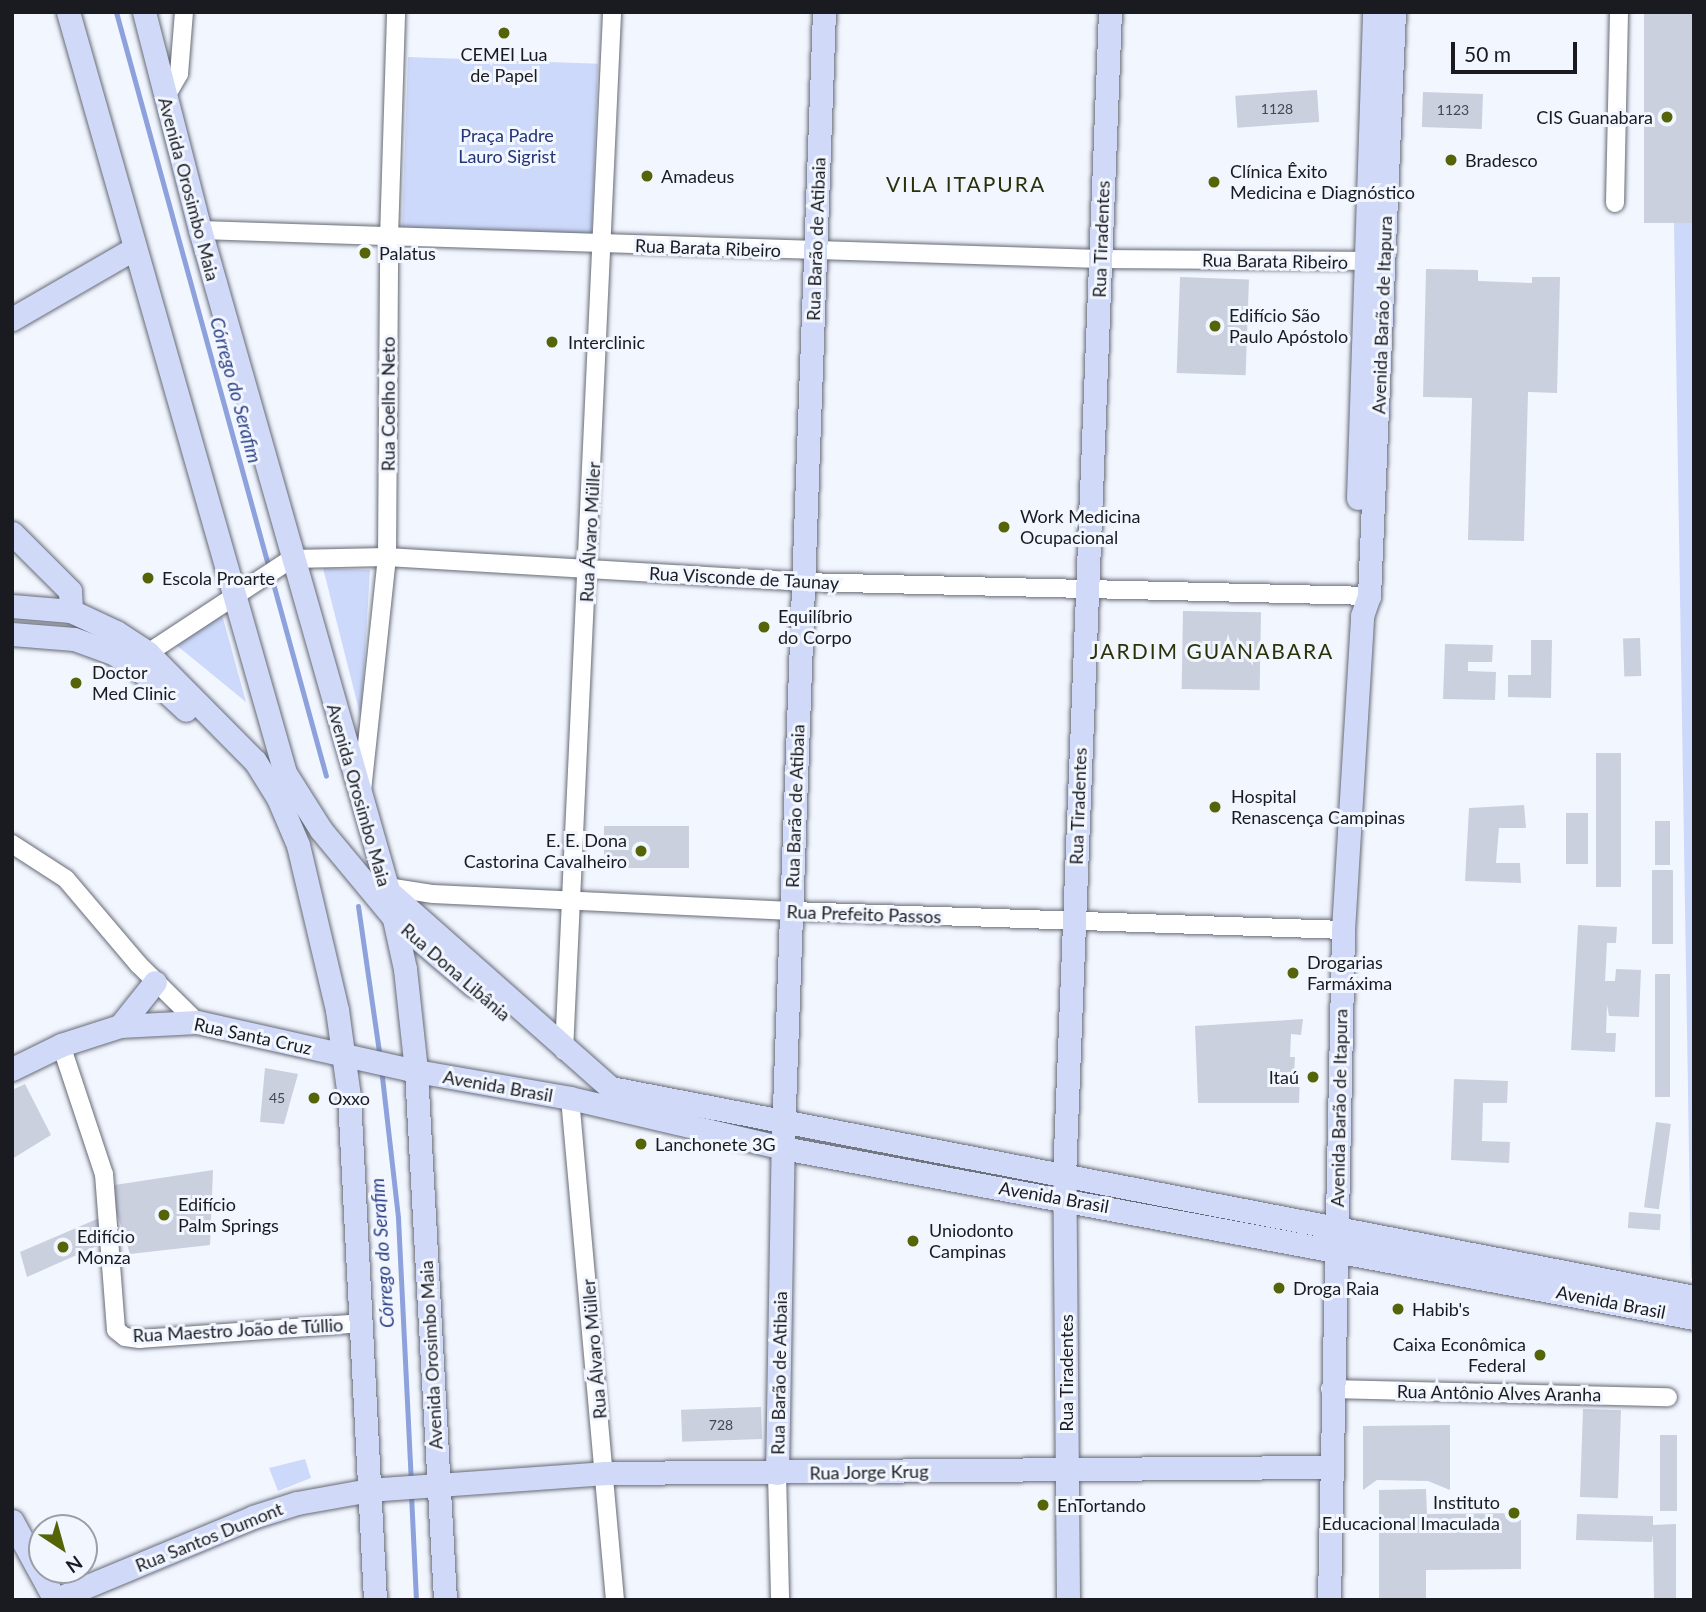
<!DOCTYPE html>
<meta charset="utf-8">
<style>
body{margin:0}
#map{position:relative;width:1706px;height:1612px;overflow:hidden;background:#f2f6ff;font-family:Lato,sans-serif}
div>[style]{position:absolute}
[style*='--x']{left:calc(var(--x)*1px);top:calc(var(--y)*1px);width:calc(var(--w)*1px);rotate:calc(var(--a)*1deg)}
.green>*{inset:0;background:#ccd9fa;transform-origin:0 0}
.stream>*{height:5px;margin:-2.5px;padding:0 2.5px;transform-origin:2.5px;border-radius:2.5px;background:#8da2dc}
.building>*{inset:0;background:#cad0de;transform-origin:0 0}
.roads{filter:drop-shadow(0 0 2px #666b77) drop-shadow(0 0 2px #666b77)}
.minor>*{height:18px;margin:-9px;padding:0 9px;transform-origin:9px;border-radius:9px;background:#fff}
.major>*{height:23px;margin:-11.5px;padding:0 11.5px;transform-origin:11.5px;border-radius:11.5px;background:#d0daf8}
.dots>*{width:19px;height:19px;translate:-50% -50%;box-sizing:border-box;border:4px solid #f2f6ff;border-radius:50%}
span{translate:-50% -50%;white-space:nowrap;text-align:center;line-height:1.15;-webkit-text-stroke:6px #f2f6ff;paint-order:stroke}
.number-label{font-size:14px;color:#454850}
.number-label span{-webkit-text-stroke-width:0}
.poi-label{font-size:18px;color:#191b20}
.right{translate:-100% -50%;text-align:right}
.left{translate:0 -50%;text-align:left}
.park-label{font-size:18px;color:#233478}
.street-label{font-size:18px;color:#191b20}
.water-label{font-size:19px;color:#2e4287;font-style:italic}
.quarter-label{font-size:21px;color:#2b320a;letter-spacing:2px}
.frame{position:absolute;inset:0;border:14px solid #191b20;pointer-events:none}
.north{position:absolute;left:28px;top:1514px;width:70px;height:70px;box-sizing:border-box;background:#f2f6ff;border:2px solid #9b9ea6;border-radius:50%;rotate:144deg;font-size:19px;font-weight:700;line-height:28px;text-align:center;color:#191b20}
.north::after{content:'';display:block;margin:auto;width:24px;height:32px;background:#566408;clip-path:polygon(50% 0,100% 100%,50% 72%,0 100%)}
.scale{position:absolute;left:1451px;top:42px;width:126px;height:32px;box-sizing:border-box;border:4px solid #191b20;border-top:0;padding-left:9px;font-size:21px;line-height:24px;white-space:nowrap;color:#191b20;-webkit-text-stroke:5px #f2f6ff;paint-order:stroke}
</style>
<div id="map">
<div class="green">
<i style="left:408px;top:57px;width:190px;height:175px;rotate:2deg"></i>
<i style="clip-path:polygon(1674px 223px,1694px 223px,1694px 1278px,1691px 1278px)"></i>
<i style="clip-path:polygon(323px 568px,370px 570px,361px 718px)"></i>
<i style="clip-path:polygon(221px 611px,246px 702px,175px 644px)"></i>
<i style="clip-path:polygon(305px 1459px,311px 1478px,278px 1491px,269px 1468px)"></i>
</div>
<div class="stream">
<i style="--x:116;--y:12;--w:792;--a:74.63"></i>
<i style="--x:358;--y:906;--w:154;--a:81.8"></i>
<i style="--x:381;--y:1068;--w:151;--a:83.5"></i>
<i style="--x:398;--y:1218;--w:263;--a:87.2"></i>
<i style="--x:411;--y:1494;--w:106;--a:87.3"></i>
</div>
<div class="building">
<i style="left:1644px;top:12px;width:50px;height:211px"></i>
<i style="left:1317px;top:90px;width:32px;height:82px;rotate:86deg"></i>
<i style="left:1423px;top:92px;width:60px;height:35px;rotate:2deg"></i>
<i style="clip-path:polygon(1426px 269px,1478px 270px,1478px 281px,1532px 283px,1532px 277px,1560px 277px,1557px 393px,1528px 392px,1524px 541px,1468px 540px,1472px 398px,1423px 397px)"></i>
<i style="left:1180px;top:277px;width:69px;height:96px;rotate:2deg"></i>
<i style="left:1183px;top:611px;width:78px;height:78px;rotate:1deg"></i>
<i style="left:1640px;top:638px;width:38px;height:17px;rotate:88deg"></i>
<i style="clip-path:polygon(1531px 640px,1552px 640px,1551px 698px,1508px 697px,1508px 675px,1531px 675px)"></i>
<i style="clip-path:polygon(1445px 644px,1493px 645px,1492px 662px,1468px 662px,1468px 671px,1496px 672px,1495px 700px,1443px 699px)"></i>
<i style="left:1596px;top:753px;width:25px;height:134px"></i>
<i style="clip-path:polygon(1524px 805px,1526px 828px,1499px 828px,1496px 863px,1520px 863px,1521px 883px,1465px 881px,1469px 808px)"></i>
<i style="left:1566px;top:813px;width:22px;height:51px"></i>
<i style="left:1655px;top:821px;width:15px;height:44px"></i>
<i style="left:604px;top:826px;width:85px;height:42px"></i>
<i style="left:1673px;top:870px;width:74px;height:21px;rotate:90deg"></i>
<i style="clip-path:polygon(1578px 925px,1617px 927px,1616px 943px,1607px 943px,1605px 981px,1615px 981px,1616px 969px,1641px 970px,1639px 1017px,1609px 1016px,1607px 1005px,1606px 1033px,1616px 1033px,1615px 1052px,1571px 1050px)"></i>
<i style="left:1655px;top:974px;width:15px;height:123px"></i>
<i style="clip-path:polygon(1303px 1019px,1301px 1035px,1291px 1034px,1290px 1057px,1295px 1057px,1294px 1075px,1300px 1076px,1299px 1103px,1198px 1103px,1195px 1026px)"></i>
<i style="clip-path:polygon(265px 1068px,298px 1074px,284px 1124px,260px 1122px)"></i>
<i style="clip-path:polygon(1454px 1079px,1508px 1081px,1507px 1103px,1483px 1103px,1482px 1141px,1510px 1142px,1509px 1163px,1451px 1160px)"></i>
<i style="clip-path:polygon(25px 1084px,51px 1135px,12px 1159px,12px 1090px)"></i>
<i style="left:1656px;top:1122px;width:15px;height:86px;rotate:8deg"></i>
<i style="clip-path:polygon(213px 1170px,210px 1245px,130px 1254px,108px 1186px)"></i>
<i style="left:1629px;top:1212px;width:32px;height:16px;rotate:4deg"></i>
<i style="clip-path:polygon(104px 1216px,106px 1242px,27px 1277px,20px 1252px)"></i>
<i style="left:761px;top:1407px;width:32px;height:80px;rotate:88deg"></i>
<i style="left:1583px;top:1409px;width:38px;height:88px;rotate:2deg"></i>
<i style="clip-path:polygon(1450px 1425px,1450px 1490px,1428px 1481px,1377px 1480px,1363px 1490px,1363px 1426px)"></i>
<i style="left:1660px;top:1435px;width:17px;height:76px"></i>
<i style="clip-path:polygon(1426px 1489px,1427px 1514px,1521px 1513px,1521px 1569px,1426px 1570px,1426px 1600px,1379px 1600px,1379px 1490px)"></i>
<i style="clip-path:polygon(1577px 1514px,1653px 1516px,1653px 1525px,1676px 1524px,1676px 1600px,1654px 1600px,1653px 1535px,1652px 1542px,1576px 1540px)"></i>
</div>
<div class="roads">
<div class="minor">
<i style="--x:165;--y:98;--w:28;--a:-60"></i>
<i style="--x:179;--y:74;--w:62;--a:-85.4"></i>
<i style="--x:1615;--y:203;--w:191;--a:-88.8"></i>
<i style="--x:200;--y:230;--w:900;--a:1.85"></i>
<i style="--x:1100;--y:259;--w:277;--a:0.4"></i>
<i style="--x:148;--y:653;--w:171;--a:-33.3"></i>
<i style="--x:291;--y:559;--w:96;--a:-1.2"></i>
<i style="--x:387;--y:557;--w:416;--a:3.4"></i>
<i style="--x:802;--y:582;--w:567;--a:1.41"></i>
<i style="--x:362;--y:791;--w:235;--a:-83.9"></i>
<i style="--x:387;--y:557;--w:319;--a:-89.6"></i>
<i style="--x:389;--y:238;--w:226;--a:-88.2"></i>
<i style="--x:12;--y:844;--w:64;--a:32.9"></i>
<i style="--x:66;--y:879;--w:113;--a:49.7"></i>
<i style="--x:139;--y:965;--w:81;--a:44.5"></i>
<i style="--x:387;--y:887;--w:47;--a:8.7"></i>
<i style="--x:433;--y:894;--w:359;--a:2.7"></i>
<i style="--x:792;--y:911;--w:551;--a:1.97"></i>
<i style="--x:61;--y:1045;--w:136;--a:71.6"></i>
<i style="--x:104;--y:1174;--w:156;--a:85.6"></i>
<i style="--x:116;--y:1330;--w:11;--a:38"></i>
<i style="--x:125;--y:1337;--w:15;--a:8"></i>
<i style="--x:140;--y:1339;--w:222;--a:-4.1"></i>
<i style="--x:564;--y:1051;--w:1040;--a:-87.35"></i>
<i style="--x:570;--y:1098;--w:504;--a:84.88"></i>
<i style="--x:1330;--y:1389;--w:338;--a:1.4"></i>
<i style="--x:777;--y:1473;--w:127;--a:88.6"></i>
</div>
<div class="major">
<i style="--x:68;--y:12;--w:791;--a:74.08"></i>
<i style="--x:285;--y:773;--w:67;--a:57.7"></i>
<i style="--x:321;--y:830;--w:114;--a:50.3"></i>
<i style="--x:394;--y:918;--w:105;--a:40.4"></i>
<i style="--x:144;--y:12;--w:225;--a:75.6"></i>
<i style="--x:200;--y:230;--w:683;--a:74.11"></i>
<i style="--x:387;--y:887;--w:84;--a:77.6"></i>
<i style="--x:405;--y:969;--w:103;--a:83.8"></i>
<i style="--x:416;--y:1071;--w:530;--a:86.86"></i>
<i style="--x:12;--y:319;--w:140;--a:-30"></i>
<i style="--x:1358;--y:498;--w:486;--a:-88.1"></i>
<i style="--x:12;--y:533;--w:82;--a:45"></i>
<i style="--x:70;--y:591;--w:20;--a:87"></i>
<i style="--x:12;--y:606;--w:59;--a:4.8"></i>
<i style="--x:71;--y:611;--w:50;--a:25"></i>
<i style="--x:116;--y:632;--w:38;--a:33"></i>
<i style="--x:148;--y:653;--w:152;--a:45.3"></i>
<i style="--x:255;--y:761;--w:44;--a:58.1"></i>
<i style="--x:278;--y:798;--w:51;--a:66.9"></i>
<i style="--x:298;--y:845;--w:170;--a:76.7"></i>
<i style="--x:337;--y:1010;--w:88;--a:82.1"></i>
<i style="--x:349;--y:1097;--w:504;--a:87.04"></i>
<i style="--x:12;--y:634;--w:62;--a:4.6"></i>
<i style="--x:74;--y:639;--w:41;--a:19.7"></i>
<i style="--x:113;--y:653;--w:50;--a:33.7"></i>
<i style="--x:155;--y:681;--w:42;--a:43.1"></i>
<i style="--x:388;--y:891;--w:298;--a:41.5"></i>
<i style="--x:611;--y:1088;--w:1103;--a:10.92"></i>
<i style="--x:120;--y:1026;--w:56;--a:-51.5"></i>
<i style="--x:12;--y:1069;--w:55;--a:-26.1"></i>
<i style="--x:61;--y:1045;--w:62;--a:-17.9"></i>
<i style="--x:120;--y:1026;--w:77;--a:-3"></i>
<i style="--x:197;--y:1022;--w:224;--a:12.6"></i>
<i style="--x:416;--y:1071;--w:156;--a:9.9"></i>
<i style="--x:570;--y:1098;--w:219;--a:13.2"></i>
<i style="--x:783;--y:1148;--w:927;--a:10.57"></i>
<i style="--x:777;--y:1473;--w:338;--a:-89"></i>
<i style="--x:783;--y:1135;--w:1124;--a:-87.91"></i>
<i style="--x:12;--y:1521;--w:90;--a:61.4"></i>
<i style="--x:54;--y:1600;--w:216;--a:-22.6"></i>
<i style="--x:253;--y:1517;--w:46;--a:-17.7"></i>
<i style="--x:297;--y:1503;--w:73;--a:-10.2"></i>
<i style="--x:369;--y:1490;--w:237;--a:-4.1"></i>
<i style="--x:605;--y:1473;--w:723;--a:-0.48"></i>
<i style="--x:1068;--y:1600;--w:423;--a:-90.5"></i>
<i style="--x:1064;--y:1177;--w:1166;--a:-87.74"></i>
<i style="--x:1329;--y:1600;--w:670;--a:-88.8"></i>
<i style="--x:1343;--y:930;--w:315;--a:-86.5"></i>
<i style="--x:1362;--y:616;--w:21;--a:-71"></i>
<i style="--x:1369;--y:596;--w:585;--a:-87.55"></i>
</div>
</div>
<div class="dots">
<i style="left:504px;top:33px;background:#566408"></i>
<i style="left:1667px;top:117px;background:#566408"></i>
<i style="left:1451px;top:160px;background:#566408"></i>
<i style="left:647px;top:176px;background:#566408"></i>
<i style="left:1214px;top:182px;background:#566408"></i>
<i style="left:365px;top:253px;background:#566408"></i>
<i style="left:1215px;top:326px;background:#566408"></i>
<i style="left:552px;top:342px;background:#566408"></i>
<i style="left:1004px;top:527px;background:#566408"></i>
<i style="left:148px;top:578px;background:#566408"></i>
<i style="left:764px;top:627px;background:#566408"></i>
<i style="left:76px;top:683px;background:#566408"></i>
<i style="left:1215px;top:807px;background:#566408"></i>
<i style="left:641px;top:851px;background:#566408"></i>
<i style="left:1293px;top:973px;background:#566408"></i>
<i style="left:1313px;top:1077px;background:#566408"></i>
<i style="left:314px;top:1098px;background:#566408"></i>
<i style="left:641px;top:1144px;background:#566408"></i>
<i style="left:164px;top:1215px;background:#566408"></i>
<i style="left:913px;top:1241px;background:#566408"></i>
<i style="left:63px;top:1247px;background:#566408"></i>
<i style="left:1279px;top:1288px;background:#566408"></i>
<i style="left:1398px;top:1309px;background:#566408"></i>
<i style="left:1540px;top:1355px;background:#566408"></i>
<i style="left:1043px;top:1505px;background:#566408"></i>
<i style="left:1514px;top:1513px;background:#566408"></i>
</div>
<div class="number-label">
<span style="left:1277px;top:109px">1128</span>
<span style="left:1453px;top:110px">1123</span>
<span style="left:277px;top:1098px">45</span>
<span style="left:721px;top:1425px">728</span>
</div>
<div class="poi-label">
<span style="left:504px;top:65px">CEMEI Lua<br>de Papel</span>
<span class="right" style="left:1653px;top:117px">CIS Guanabara</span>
<span class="left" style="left:1465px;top:160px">Bradesco</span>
<span class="left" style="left:1230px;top:182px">Clínica Êxito<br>Medicina e Diagnóstico</span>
<span class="left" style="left:661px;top:176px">Amadeus</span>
<span class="left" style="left:379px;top:253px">Palatus</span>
<span class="left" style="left:1229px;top:326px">Edifício São<br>Paulo Apóstolo</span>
<span class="left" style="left:568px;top:342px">Interclinic</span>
<span class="left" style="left:1020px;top:527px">Work Medicina<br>Ocupacional</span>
<span class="left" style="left:162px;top:578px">Escola Proarte</span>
<span class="left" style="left:778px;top:627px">Equilíbrio<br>do Corpo</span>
<span class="left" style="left:92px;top:683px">Doctor<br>Med Clinic</span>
<span class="left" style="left:1231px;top:807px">Hospital<br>Renascença Campinas</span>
<span class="right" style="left:627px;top:851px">E. E. Dona<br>Castorina Cavalheiro</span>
<span class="left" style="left:1307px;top:973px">Drogarias<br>Farmáxima</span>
<span class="right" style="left:1299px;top:1077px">Itaú</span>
<span class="left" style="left:328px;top:1098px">Oxxo</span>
<span class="left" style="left:655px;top:1144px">Lanchonete 3G</span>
<span class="left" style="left:178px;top:1215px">Edifício<br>Palm Springs</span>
<span class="left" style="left:929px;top:1241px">Uniodonto<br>Campinas</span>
<span class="left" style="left:77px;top:1247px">Edifício<br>Monza</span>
<span class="left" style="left:1293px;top:1288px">Droga Raia</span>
<span class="left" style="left:1412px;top:1309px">Habib's</span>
<span class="right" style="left:1526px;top:1355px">Caixa Econômica<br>Federal</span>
<span class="right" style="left:1500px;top:1513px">Instituto<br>Educacional Imaculada</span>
<span class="left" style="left:1057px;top:1505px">EnTortando</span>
</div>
<div class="park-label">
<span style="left:507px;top:146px">Praça Padre<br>Lauro Sigrist</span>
</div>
<div class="street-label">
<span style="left:189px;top:189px;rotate:75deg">Avenida Orosimbo Maia</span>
<span style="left:816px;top:239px;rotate:-88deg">Rua Barão de Atibaia</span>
<span style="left:1101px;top:239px;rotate:-88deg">Rua Tiradentes</span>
<span style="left:708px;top:248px;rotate:2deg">Rua Barata Ribeiro</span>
<span style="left:1275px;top:261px;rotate:1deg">Rua Barata Ribeiro</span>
<span style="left:1382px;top:315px;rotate:-88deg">Avenida Barão de Itapura</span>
<span style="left:388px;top:404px;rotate:-90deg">Rua Coelho Neto</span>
<span style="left:590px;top:532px;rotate:-87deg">Rua Álvaro Müller</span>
<span style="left:744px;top:578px;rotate:3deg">Rua Visconde de Taunay</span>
<span style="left:359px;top:795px;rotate:74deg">Avenida Orosimbo Maia</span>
<span style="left:795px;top:806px;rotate:-88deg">Rua Barão de Atibaia</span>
<span style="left:1078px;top:806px;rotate:-88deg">Rua Tiradentes</span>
<span style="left:864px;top:914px;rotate:2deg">Rua Prefeito Passos</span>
<span style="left:456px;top:972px;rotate:41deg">Rua Dona Libânia</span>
<span style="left:253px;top:1036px;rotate:12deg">Rua Santa Cruz</span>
<span style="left:498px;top:1086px;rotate:10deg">Avenida Brasil</span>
<span style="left:1339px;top:1108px;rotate:-89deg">Avenida Barão de Itapura</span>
<span style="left:1054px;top:1197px;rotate:10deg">Avenida Brasil</span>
<span style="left:1611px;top:1302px;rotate:11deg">Avenida Brasil</span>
<span style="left:238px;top:1330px;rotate:-3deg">Rua Maestro João de Túllio</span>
<span style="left:594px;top:1349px;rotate:-95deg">Rua Álvaro Müller</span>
<span style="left:431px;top:1355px;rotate:-93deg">Avenida Orosimbo Maia</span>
<span style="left:779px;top:1373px;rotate:-89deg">Rua Barão de Atibaia</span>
<span style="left:1066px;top:1373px;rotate:-90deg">Rua Tiradentes</span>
<span style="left:1499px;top:1393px;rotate:1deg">Rua Antônio Alves Aranha</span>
<span style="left:869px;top:1472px;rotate:-1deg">Rua Jorge Krug</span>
<span style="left:209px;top:1537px;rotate:-22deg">Rua Santos Dumont</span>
</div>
<div class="water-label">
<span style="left:236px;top:390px;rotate:75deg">Córrego do Serafim</span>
<span style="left:382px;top:1253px;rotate:-94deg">Córrego do Serafim</span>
</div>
<div class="quarter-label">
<span style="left:966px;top:184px">VILA ITAPURA</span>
<span style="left:1212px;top:651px">JARDIM GUANABARA</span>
</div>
<div class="frame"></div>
<div class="north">N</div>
<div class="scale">50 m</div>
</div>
